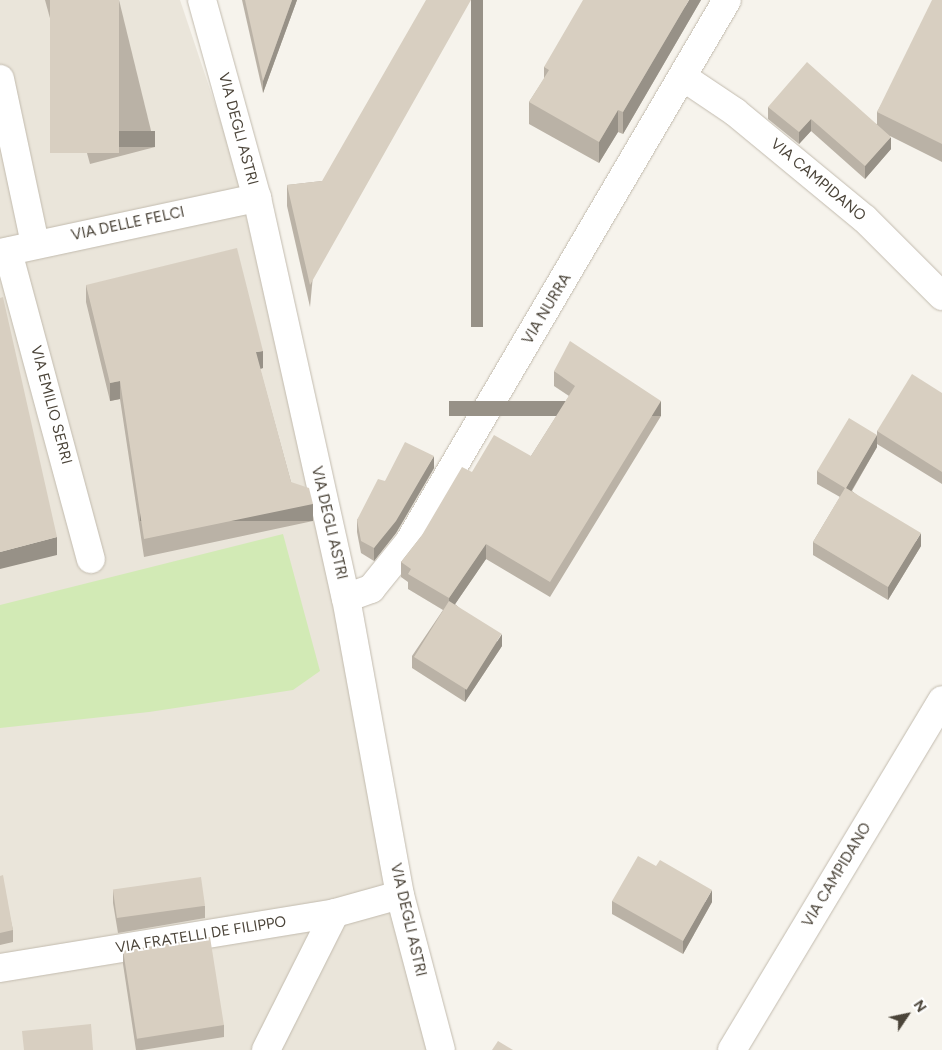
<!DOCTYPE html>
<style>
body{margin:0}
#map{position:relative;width:942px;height:1050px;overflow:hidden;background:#f6f3ec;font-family:Figtree,sans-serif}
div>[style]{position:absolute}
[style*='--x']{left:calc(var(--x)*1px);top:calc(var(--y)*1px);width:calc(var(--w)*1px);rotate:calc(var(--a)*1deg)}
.residential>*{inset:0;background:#eae5da}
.green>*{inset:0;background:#d2eab5}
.roads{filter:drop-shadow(0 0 1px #c2bbae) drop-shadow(0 0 1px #c2bbae)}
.minor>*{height:28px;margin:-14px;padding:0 14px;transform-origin:14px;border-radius:14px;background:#fff}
.tertiary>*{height:28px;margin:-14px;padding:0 14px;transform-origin:14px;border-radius:14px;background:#fff}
.wall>*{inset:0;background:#bab2a6}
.shaded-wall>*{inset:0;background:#979187;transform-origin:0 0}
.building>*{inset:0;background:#d8cfc1;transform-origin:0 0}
span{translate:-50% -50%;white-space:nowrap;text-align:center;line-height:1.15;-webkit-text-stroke:4px #fff;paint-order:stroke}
.street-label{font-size:15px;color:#4b4439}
.north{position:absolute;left:882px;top:990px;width:50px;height:50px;-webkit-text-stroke:4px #fff;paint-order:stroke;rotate:56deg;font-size:14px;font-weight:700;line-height:20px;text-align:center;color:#4b4439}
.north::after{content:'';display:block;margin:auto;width:18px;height:22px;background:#4b4439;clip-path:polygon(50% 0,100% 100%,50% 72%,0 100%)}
</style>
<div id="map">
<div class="residential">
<i style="clip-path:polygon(0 0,180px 0,232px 155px,440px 1050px,0 1050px)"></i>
</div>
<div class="green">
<i style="clip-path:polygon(283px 534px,320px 671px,293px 690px,149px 712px,0 728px,0 605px)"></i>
</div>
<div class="roads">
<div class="minor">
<i style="--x:683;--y:77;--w:63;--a:33.9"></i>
<i style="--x:735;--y:112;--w:168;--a:39.5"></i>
<i style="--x:865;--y:219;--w:109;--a:45"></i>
<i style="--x:0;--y:79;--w:169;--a:78"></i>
<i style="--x:8;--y:252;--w:318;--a:74.9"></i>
<i style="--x:0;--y:253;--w:263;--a:-12.1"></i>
<i style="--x:346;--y:598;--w:27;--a:-20"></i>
<i style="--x:371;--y:589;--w:60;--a:-51"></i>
<i style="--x:409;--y:542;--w:628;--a:-59.6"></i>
<i style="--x:0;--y:968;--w:339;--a:-9.3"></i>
<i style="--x:335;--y:913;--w:67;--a:-15.5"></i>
<i style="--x:266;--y:1050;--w:153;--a:-63.3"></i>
<i style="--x:732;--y:1050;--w:408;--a:-59"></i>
</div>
<div class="tertiary">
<i style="--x:202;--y:0;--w:205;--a:74.5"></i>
<i style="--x:257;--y:198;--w:410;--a:77.5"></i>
<i style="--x:346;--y:598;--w:302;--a:79.7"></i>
<i style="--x:400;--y:895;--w:160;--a:75.2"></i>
</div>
</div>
<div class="wall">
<i style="clip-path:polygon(45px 0,119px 0,155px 147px,90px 164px)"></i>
<i style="clip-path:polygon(242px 0,297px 0,263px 93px)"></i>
<i style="clip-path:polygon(701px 0,623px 134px,618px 132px,599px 163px,529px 124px,529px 102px,544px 79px,544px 67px)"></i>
<i style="clip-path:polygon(942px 0,942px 162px,890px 136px,891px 149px,865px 179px,811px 131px,799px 144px,768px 119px,768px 107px,877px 124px,877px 112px)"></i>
<i style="clip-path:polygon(322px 181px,310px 307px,287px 206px,287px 185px)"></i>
<i style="clip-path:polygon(86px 285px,263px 368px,260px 369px,291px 482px,313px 521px,144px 557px,120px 399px,110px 401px,86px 302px)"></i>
<i style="clip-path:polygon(554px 371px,661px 416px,550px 597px,486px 559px,455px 604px,502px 646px,465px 702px,412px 668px,412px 656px,443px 610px,408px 589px,408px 582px,401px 577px,401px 562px,472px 472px,531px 456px,569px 396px,554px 386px)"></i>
<i style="clip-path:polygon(942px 393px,942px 484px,877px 444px,877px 447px,852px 491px,921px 546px,888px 600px,813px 555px,813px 542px,840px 497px,817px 484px,817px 471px,877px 435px,877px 431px)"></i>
<i style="clip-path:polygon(434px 468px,396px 533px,374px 561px,361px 553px,357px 532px,357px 520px,385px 481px)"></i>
<i style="clip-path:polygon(0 876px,13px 930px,13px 942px,0 945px)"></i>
<i style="clip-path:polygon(113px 891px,205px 906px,205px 918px,118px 933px,113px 903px)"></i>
<i style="clip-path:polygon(612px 901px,712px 902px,683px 954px,612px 914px)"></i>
<i style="clip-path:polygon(123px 951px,224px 1025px,224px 1037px,142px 1050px,136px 1050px,123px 964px)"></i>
</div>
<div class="shaded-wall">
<i style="clip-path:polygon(292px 0,297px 0,263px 93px,263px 81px)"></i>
<i style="left:471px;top:0;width:12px;height:327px"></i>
<i style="clip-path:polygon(689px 0,701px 0,623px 134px,623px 112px)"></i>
<i style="clip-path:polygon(618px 110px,618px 132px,599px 163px,599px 142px)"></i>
<i style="clip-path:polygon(811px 119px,811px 131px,799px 144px,799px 132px)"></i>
<i style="left:155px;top:131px;width:16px;height:67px;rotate:90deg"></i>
<i style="clip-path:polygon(891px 137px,891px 149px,865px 179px,865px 166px)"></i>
<i style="clip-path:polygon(263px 351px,263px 368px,256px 370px,256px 352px)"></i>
<i style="clip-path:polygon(120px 381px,120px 399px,110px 401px,110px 383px)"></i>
<i style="left:661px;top:401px;width:15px;height:212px;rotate:90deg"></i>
<i style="clip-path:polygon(877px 435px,877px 447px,846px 500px,846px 488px)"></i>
<i style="clip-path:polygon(434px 456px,434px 468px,396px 533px,374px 561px,374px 548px)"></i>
<i style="left:313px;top:504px;width:17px;height:173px;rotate:90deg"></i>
<i style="clip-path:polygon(921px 533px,921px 546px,888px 600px,888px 587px)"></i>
<i style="clip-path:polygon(57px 537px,57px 555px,0 569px,0 552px)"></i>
<i style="clip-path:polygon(486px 544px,486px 559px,449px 613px,449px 598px)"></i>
<i style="clip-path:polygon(502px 634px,502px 646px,465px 702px,465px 690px)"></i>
<i style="clip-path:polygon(712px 890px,712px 902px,683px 954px,683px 941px)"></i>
</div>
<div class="building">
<i style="left:50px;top:0;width:69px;height:153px"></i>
<i style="clip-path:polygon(245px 0,292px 0,263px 81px)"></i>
<i style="clip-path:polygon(426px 0,471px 0,310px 285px,287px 185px,322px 181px)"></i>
<i style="clip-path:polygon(583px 0,689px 0,623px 112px,618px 110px,599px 142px,529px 102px,549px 70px,544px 67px)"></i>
<i style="clip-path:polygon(932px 0,942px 0,942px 144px,877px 112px)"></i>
<i style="clip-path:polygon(807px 62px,891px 137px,865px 166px,811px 119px,799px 132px,768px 107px)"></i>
<i style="clip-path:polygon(237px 248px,263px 351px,256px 352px,291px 482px,309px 488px,313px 504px,144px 539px,120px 381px,110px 383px,86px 285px)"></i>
<i style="clip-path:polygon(3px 297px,57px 537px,0 552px,0 298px)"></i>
<i style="clip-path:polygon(570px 341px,661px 401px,550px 582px,486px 544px,449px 598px,408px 574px,411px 569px,401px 562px,422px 535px,462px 467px,472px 472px,494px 435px,531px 456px,575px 386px,554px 371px)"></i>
<i style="clip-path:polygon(912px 374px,942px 393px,942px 472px,877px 431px)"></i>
<i style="clip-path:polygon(849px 418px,877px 435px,846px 488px,921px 533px,888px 587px,813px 542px,845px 488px,817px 471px)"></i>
<i style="clip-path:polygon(405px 442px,434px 456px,396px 521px,374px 548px,361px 541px,357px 520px,378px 479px,385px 481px)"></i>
<i style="left:449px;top:601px;width:62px;height:66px;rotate:32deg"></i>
<i style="clip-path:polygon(638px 856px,656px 866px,660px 860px,712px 890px,683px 941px,612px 901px)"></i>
<i style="clip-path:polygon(3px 875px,13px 930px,0 933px,0 876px)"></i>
<i style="left:201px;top:877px;width:29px;height:89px;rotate:82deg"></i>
<i style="left:210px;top:937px;width:89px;height:88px;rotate:81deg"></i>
<i style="clip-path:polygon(91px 1024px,93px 1050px,24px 1050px,22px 1031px)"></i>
<i style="clip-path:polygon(498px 1041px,513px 1050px,492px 1050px)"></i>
</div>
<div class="street-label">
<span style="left:238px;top:129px;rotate:75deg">VIA DEGLI ASTRI</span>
<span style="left:818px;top:180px;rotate:40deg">VIA CAMPIDANO</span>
<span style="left:128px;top:224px;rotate:-12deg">VIA DELLE FELCI</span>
<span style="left:547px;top:309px;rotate:-59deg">VIA NURRA</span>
<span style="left:51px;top:405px;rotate:75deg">VIA EMILIO SERRI</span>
<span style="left:329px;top:523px;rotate:77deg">VIA DEGLI ASTRI</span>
<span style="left:837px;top:875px;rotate:-59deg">VIA CAMPIDANO</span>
<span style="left:408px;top:920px;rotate:77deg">VIA DEGLI ASTRI</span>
<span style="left:201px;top:935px;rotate:-9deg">VIA FRATELLI DE FILIPPO</span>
</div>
<div class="north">N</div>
</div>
